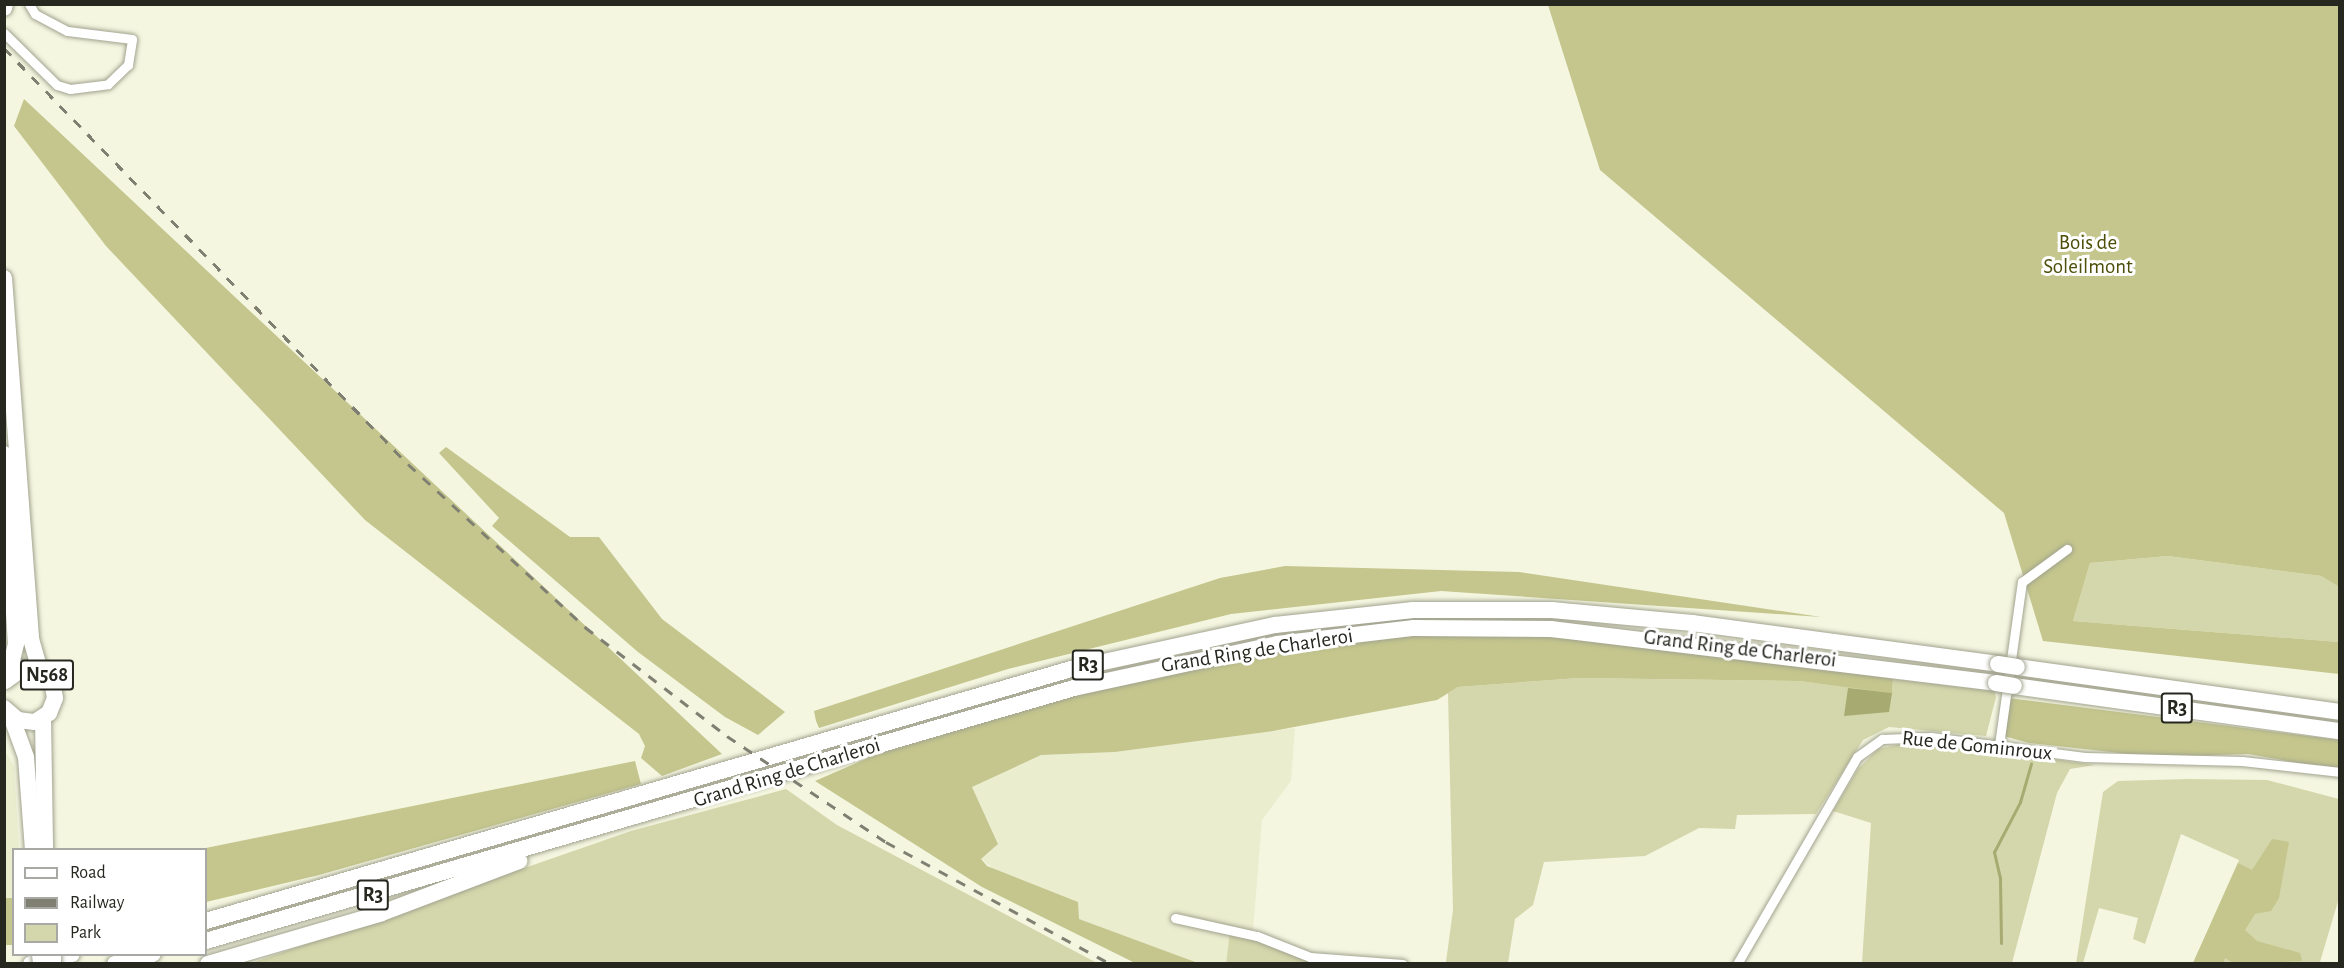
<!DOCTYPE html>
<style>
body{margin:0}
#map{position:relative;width:2344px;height:968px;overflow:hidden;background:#f4f6e0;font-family:"Alegreya Sans",sans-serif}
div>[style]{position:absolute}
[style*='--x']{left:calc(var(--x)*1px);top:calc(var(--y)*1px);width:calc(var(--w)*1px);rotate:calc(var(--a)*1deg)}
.built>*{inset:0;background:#ebedcf}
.green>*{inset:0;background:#d4d7ab}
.forest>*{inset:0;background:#c4c68d;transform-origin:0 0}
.water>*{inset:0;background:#a7aa71}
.stream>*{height:3px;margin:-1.5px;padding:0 1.5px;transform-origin:1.5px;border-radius:1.5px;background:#a7aa71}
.roads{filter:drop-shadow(0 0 2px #a2a38f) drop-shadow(0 0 2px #a2a38f)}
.street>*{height:9px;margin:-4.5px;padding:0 4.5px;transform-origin:4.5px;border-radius:4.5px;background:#fff}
.highway>*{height:16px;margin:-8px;padding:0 8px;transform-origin:8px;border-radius:8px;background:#fff}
.rail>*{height:3px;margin-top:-1.5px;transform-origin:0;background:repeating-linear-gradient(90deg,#7f8072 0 10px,transparent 0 20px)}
.bridges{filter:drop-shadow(0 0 2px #a2a38f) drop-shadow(0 0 2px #a2a38f)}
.highway-bridge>*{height:16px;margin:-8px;padding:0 8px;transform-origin:8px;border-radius:8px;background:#fff}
span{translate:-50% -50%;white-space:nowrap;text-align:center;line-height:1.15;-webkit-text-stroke:6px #fff;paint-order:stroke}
.shield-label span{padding:2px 4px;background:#fff;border:2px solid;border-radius:4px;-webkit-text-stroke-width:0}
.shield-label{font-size:20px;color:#26271f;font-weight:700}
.park-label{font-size:21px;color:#4e4f0a}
.street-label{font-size:21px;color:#26271f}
.frame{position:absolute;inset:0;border:6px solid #26271f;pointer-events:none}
.legend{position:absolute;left:12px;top:848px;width:195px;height:108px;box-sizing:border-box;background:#fff;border:2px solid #a8a9a5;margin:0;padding:8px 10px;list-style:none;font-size:18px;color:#26271f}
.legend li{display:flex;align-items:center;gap:12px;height:30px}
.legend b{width:30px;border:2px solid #a8a9a5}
</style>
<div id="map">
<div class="built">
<i style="clip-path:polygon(1295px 728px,1291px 781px,1262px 820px,1253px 931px,1230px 930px,1226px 963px,1198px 963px,1078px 919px,1078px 902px,1002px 876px,981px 859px,998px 843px,972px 787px,1006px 769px,1041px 755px,1115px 752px)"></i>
<i style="clip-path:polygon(4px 749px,14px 766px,19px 849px,14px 850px,13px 898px,5px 900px)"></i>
</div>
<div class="green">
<i style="clip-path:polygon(2168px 556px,2321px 576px,2339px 587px,2339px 642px,2073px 621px,2090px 563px)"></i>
<i style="clip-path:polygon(1579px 678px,1799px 681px,1892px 692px,1893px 679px,1994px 691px,1996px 697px,1986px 736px,1889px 727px,1863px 740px,1816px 814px,1737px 815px,1735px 829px,1699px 828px,1645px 856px,1544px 862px,1533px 905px,1515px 919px,1508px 963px,1446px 962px,1453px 910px,1448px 693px,1458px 687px)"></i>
<i style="clip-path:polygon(1918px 740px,2095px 765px,2070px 769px,2057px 793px,2012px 963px,1862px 963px,1871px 823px,1833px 811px,1858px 769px,1878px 749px)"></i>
<i style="clip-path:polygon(2188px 779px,2267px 780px,2339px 799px,2339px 898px,2320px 962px,2193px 963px,2239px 860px,2181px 834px,2145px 944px,2133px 939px,2138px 918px,2099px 908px,2083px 963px,2076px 964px,2103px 792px,2118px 781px)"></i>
<i style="clip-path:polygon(786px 789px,837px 825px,1097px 963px,249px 964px,631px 831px)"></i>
<i style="clip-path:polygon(1230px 930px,1317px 959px,1363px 964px,1226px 964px)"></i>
</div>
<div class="forest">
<i style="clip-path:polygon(1548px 5px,2339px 5px,2339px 587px,2321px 576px,2168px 556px,2090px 563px,2073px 621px,2339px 642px,2339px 674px,2043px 641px,2004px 513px,1600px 170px)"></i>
<i style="clip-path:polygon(24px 99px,722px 754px,662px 776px,641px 758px,645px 746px,639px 734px,365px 520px,106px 246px,14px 126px)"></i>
<i style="clip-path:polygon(446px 447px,570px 537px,599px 537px,662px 619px,785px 712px,758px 735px,725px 717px,638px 652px,492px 526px,499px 518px,439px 453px)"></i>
<i style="clip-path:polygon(1285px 566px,1519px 572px,1821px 617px,1441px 591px,1231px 614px,1008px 669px,819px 728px,816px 721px,814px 711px,1220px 578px)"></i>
<i style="clip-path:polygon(1398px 635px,1598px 637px,1893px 679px,1892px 693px,1799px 681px,1579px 678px,1458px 687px,1437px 700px,1273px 731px,1115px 752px,1041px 755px,972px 787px,998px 844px,981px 859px,987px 866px,1078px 902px,1079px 919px,1198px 963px,1135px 963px,982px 887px,815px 781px,877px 754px,1210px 655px)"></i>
<i style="clip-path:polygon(2008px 698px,2339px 740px,2339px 770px,2248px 754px,2156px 757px,2029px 743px,2000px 735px)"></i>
<i style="clip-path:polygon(635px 761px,641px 784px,319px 875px,206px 902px,206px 850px,201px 849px)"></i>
<i style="clip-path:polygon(2272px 839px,2289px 842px,2279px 898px,2271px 911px,2255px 914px,2245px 930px,2257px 941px,2300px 953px,2302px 961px,2235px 964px,2225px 958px,2223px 963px,2193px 963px,2238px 863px,2252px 870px)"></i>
<i style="left:13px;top:898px;width:47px;height:8px;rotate:90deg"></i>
</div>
<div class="water">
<i style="clip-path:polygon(1848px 688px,1892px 693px,1889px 712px,1844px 716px)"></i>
</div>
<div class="stream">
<i style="--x:2001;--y:943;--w:65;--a:-90.9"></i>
<i style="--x:2000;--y:878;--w:27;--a:-103"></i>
<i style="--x:1994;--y:852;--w:56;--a:-62.5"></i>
<i style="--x:2020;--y:802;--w:40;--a:-74"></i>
</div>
<div class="roads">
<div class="street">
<i style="--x:4;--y:33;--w:74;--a:44.5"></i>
<i style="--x:57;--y:85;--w:14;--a:17"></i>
<i style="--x:70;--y:89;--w:38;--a:-7"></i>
<i style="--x:108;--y:84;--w:28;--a:-44"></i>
<i style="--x:128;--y:65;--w:26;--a:-81"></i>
<i style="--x:132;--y:39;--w:65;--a:-173"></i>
<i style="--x:67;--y:31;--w:36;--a:-152"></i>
<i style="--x:35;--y:14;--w:12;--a:-121"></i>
<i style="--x:1999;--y:745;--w:165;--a:-82"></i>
<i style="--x:2022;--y:582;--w:56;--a:-36.3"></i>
<i style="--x:1175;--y:918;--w:84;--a:12.4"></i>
<i style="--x:1257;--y:936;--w:57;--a:21.6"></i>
<i style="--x:1310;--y:957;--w:93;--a:4.3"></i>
<i style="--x:1737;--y:964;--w:239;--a:-59.9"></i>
<i style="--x:1857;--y:757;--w:31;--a:-36"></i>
<i style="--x:1882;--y:739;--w:49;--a:-2.3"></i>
<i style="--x:1931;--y:737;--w:155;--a:7.4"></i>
<i style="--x:2085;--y:757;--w:157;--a:1.5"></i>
<i style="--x:2242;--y:761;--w:99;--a:6.4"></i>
</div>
<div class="highway">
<i style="--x:4;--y:8;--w:4;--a:-76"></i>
<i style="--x:4;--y:278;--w:362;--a:85.7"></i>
<i style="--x:31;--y:639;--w:32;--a:74"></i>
<i style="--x:4;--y:454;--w:190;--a:86.4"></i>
<i style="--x:16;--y:644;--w:33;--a:104"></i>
<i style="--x:2017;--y:667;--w:326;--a:7.9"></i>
<i style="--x:2014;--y:686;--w:329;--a:7.9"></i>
<i style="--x:4;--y:708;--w:18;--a:41"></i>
<i style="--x:18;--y:720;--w:17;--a:7"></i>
<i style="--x:35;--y:722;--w:17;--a:-33"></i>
<i style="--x:49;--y:713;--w:16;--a:-68"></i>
<i style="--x:55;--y:698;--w:17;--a:-100"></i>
<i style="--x:52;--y:681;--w:16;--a:-137"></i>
<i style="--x:40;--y:670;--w:17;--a:-173"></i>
<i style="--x:23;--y:668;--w:22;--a:144"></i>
<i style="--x:11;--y:716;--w:44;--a:69.9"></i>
<i style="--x:26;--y:757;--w:93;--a:85.7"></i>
<i style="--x:43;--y:718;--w:132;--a:89.1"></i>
<i style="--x:206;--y:921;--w:901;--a:-16.24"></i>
<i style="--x:1071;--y:669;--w:209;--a:-12.2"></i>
<i style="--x:1275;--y:625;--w:139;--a:-6.2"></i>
<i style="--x:1413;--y:610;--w:139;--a:0"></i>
<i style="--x:1552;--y:610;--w:141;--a:5.3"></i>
<i style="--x:1692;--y:623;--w:309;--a:7.6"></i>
<i style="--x:206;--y:941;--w:904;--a:-16.25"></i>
<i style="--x:1074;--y:688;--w:208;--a:-12.2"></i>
<i style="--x:1277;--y:644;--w:138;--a:-6.7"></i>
<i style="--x:1414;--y:628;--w:137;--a:0.4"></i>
<i style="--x:1551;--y:629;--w:448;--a:6.9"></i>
<i style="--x:31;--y:964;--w:42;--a:-13.7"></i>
<i style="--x:115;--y:964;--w:39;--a:-15"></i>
<i style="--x:208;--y:964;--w:181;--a:-16.3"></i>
<i style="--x:382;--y:913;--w:147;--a:-20.8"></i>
</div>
</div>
<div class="rail">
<i style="--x:4;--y:48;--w:580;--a:45.84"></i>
<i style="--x:408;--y:464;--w:241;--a:42.6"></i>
<i style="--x:585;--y:627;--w:179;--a:37.5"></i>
<i style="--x:727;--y:736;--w:191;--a:33.7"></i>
<i style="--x:886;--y:842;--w:256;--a:28.5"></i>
</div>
<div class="bridges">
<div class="highway-bridge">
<i style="--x:1998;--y:664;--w:19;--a:9"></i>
<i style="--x:1996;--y:683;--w:18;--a:9"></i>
<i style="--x:40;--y:954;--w:10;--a:84"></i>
<i style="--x:53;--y:954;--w:10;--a:90"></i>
</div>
</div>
<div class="shield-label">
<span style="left:1088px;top:665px">R3</span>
<span style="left:47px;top:675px">N568</span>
<span style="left:2177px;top:708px">R3</span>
<span style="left:373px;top:895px">R3</span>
</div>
<div class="park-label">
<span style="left:2088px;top:255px">Bois de<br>Soleilmont</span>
</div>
<div class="street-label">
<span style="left:1740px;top:649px;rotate:7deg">Grand Ring de Charleroi</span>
<span style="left:1257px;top:651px;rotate:-9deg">Grand Ring de Charleroi</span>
<span style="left:1977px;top:746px;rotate:6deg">Rue de Gominroux</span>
<span style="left:787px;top:773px;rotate:-17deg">Grand Ring de Charleroi</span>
</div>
<div class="frame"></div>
<ul class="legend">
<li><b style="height:8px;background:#fff"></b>Road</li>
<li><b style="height:8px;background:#7f8072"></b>Railway</li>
<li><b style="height:16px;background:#d4d7ab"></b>Park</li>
</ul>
</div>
